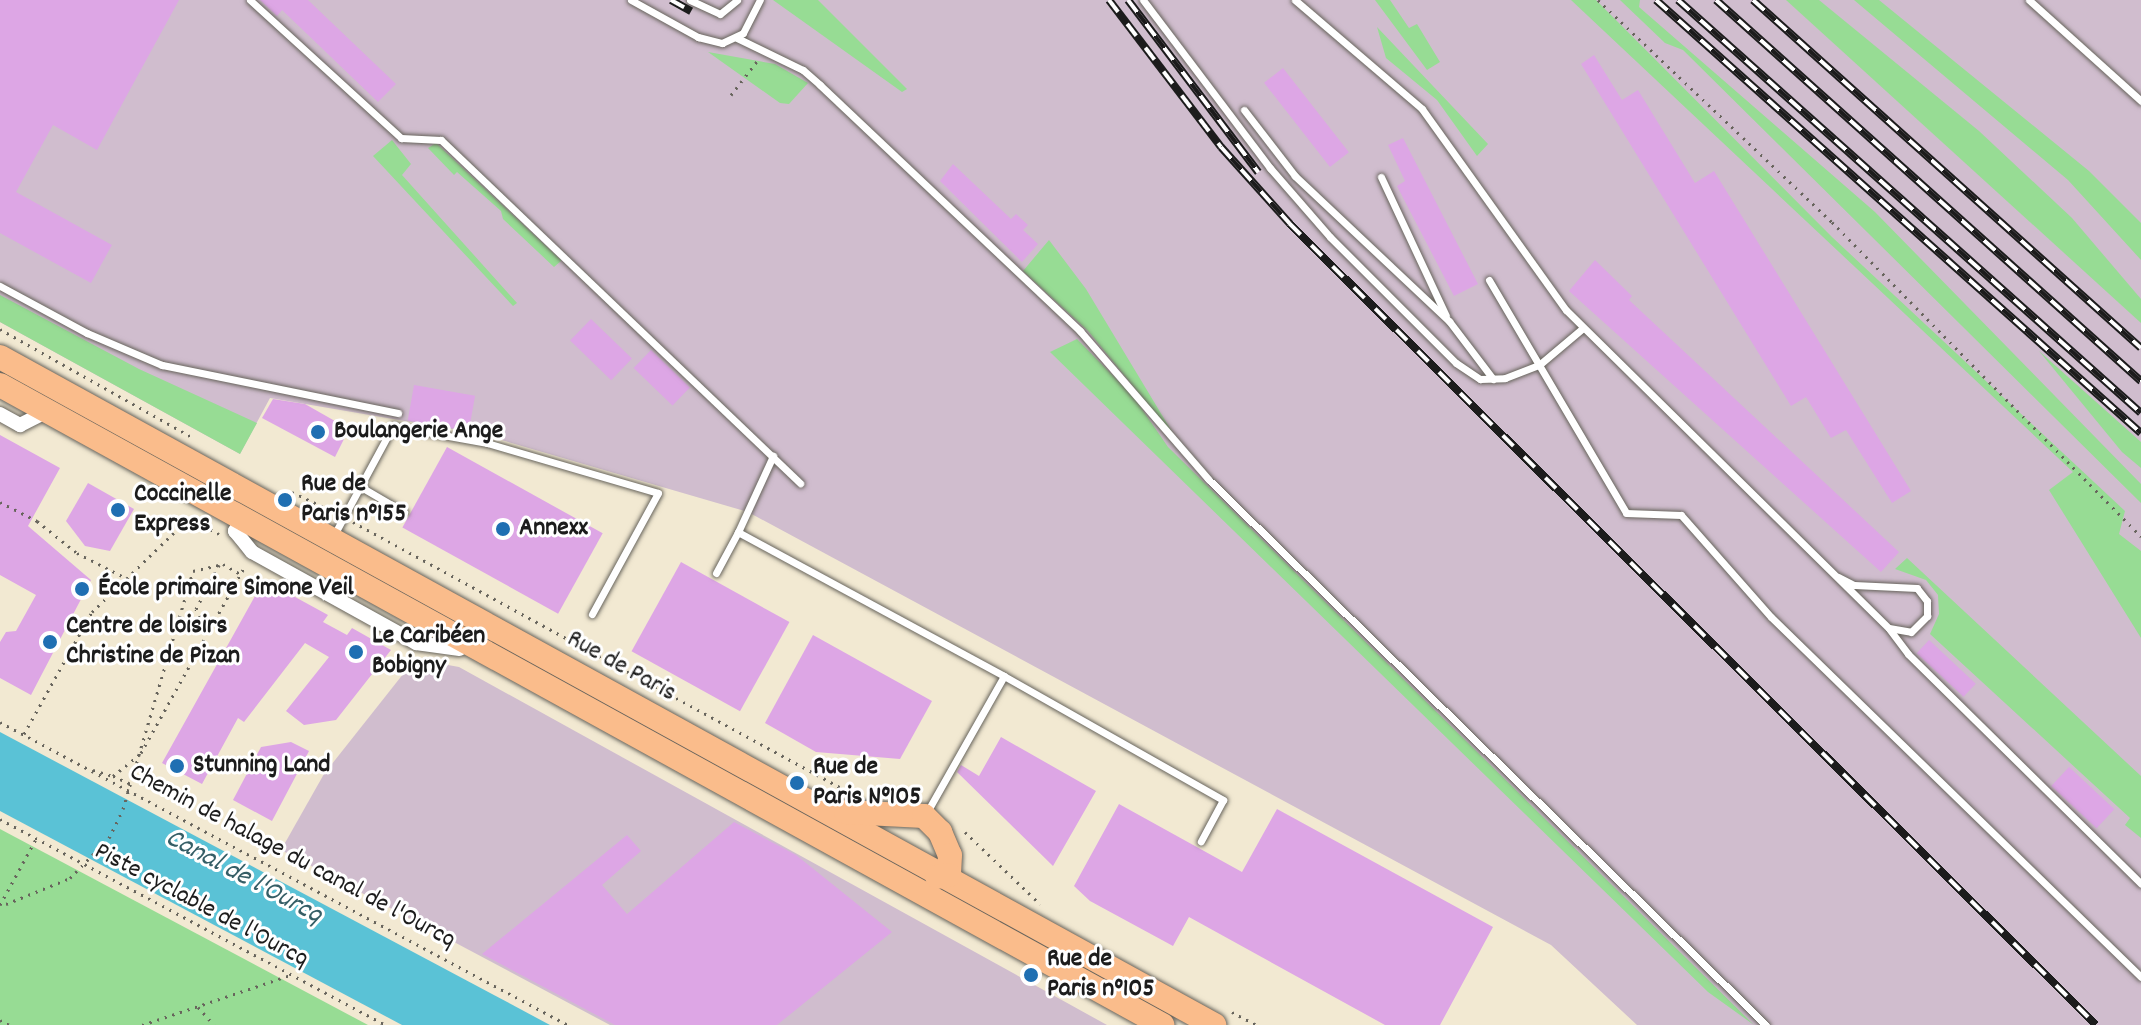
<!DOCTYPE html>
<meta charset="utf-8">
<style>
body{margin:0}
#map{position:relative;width:2141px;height:1025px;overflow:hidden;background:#f2e9d2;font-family:Dekko,sans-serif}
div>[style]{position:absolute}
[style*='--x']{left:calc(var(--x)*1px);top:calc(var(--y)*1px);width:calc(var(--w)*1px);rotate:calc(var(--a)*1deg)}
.industrial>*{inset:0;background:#d0bdce}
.green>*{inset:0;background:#97dc94}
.water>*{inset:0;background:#5ac2d6}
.building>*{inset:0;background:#dda6e5;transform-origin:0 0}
.path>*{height:3px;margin-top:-1.5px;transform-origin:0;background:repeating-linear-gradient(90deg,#67645c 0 2px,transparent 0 8px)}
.roads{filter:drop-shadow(0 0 2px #67645c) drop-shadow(0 0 2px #67645c)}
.service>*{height:7px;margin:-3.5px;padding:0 3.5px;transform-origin:3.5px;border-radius:3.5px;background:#fff}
.minor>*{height:14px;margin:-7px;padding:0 7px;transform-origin:7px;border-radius:7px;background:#fff}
.primary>*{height:24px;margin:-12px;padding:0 12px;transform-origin:12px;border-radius:12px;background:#fabc8b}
.rail>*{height:8px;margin-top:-4px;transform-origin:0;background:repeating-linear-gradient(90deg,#fff 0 15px,#1c1c1c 0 30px);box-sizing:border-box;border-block:2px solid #1c1c1c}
.path-bridge>*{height:3px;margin-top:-1.5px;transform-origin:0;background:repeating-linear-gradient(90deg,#67645c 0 2px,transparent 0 8px)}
.dots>*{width:22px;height:22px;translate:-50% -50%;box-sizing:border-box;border:4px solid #fff;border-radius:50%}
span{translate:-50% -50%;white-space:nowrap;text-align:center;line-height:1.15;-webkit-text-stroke:6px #fff;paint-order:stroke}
.poi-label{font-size:26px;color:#1c1c1c;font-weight:700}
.left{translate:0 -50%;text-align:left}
.street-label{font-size:26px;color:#1c1c1c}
.water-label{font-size:28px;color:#355e66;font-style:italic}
</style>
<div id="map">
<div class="industrial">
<i style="clip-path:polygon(0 0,2141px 0,2141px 1025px,1637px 1025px,1551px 945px,748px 512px,481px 434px,270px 398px,240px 454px,0 322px)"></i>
<i style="clip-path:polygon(415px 659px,459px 667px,1107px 1025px,610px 1025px,281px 850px,324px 774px)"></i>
</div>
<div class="green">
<i style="clip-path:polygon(773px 0,818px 0,907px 89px,902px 92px)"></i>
<i style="clip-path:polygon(1375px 0,1390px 0,1409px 28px,1417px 24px,1440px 62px,1427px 70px)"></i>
<i style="clip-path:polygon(1571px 0,1596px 0,1832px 237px,2125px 511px,2119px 534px,2141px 551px,2141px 638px,2049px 490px,2073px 472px)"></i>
<i style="clip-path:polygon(1620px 0,1640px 0,1639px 7px,1875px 212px,2141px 484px,2141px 503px,1683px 50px,1665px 43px)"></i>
<i style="clip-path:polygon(1786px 0,1819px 0,1979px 131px,2072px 218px,2141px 299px,2141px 323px)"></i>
<i style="clip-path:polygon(1854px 0,1879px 0,2089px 171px,2141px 223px,2141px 260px,2068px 180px)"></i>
<i style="clip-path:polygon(1377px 27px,1488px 144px,1477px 156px,1437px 100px,1386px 58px)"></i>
<i style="clip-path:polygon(708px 52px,775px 64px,808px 83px,789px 104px,780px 103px)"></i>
<i style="clip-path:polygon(392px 140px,411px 164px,402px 175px,517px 303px,513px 306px,373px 156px)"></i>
<i style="clip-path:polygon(436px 143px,561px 260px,561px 261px,554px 267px,503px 219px,501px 211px,457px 172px,454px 175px,428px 148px)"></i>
<i style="clip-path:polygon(1049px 240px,1086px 289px,1177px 440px,1088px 331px,1023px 271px)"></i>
<i style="clip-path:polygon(0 295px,139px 369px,257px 423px,240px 454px,0 322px)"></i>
<i style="clip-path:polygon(1077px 339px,1133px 396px,1168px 447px,1754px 1025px,1708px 992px,1050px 352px)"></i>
<i style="clip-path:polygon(2039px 351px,2141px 442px,2141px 468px,2122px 452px)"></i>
<i style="clip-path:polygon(1907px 558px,2141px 776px,2141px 838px,2125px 825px,2130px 818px,1930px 634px,1939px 614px,1938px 595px,1926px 580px,1895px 569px)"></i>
<i style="clip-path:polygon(0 829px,368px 1025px,0 1025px)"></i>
</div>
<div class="water">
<i style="clip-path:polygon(0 732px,492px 994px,550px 1025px,402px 1025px,0 811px)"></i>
</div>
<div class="building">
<i style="clip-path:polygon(0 0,179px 0,97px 150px,53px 125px,16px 192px,112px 245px,91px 283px,0 233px)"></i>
<i style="clip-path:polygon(260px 0,308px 0,396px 84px,378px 102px,282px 10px,277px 16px)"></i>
<i style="clip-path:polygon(1594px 55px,1622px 100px,1638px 90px,1695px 183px,1714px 171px,1911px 491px,1892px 503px,1846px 430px,1831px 438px,1806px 397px,1791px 406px,1581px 64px)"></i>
<i style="left:1283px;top:68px;width:107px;height:24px;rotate:52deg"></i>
<i style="clip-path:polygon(1403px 138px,1478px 284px,1454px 296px,1397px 186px,1405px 181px,1388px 145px)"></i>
<i style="clip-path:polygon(953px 164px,1011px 219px,1016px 214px,1028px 225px,1023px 230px,1038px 244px,1022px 262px,940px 181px)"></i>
<i style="clip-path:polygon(1595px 260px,1632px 296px,1629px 300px,1899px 552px,1881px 572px,1569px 291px)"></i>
<i style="left:591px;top:319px;width:57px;height:30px;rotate:44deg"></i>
<i style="left:651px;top:350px;width:54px;height:25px;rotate:44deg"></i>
<i style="left:414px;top:385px;width:62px;height:36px;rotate:10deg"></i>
<i style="clip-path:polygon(273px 399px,305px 404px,349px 429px,335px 457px,262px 418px)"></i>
<i style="clip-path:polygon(0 435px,60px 468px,28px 526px,91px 580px,31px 695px,0 678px,0 642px,6px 632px,16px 631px,36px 595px,0 575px)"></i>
<i style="left:447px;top:447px;width:178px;height:92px;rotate:29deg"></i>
<i style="clip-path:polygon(88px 483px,134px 509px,110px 551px,85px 546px,66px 521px)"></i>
<i style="left:681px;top:562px;width:124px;height:102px;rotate:29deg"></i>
<i style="clip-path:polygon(264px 580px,328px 615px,323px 622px,347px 635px,352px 628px,391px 650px,336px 720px,304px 725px,286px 711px,329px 657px,305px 643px,244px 722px,238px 718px,202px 784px,162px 763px)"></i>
<i style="clip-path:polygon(813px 635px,932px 701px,900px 759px,816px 752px,765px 723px)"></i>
<i style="left:1929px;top:640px;width:64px;height:18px;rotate:43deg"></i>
<i style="clip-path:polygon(1001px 737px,1096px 791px,1053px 866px,957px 772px,961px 765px,979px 776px)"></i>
<i style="clip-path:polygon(291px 742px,309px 751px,272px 821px,233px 800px,261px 747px)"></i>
<i style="left:2069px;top:767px;width:62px;height:26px;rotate:43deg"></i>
<i style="clip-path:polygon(1119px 804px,1242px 872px,1277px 809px,1493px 927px,1440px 1025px,1385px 1025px,1189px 917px,1173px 946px,1090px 901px,1074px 886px)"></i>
<i style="clip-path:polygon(734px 822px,796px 855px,892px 932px,777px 1025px,615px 1025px,482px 954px,627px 835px,641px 851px,602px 885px,627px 914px)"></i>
</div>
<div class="path">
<i style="--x:1598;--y:0;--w:323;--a:43.5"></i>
<i style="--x:1832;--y:222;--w:441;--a:45.5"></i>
<i style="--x:731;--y:95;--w:44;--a:-52.4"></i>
<i style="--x:0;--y:329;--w:220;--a:29.4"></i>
<i style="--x:292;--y:492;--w:44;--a:25.4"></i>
<i style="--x:0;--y:502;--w:42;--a:27.2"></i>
<i style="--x:37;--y:521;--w:51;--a:38.7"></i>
<i style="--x:77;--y:553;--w:55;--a:27"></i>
<i style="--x:353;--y:522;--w:560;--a:28.58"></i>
<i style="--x:193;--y:571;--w:31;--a:-13"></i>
<i style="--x:223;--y:564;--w:20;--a:30"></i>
<i style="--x:208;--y:631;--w:25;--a:-119"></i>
<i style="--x:196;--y:609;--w:50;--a:-62.4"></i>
<i style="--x:0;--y:722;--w:644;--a:28.08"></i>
<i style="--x:24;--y:734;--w:140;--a:-60.9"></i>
<i style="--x:92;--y:612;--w:135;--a:-44.1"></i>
<i style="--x:189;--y:518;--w:34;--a:28"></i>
<i style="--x:93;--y:770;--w:21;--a:17"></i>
<i style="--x:113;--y:776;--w:36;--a:-39"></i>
<i style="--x:141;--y:753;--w:212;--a:-60.9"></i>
<i style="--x:113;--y:776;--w:20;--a:24"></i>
<i style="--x:0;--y:819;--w:438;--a:28.1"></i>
<i style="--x:965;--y:832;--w:104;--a:43.8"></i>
<i style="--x:0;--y:905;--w:75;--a:-61.4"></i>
<i style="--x:198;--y:1007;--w:24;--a:48"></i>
<i style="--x:1232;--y:1012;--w:27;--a:28"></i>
<i style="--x:0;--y:1020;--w:11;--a:27"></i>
<i style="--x:142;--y:1025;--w:157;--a:-18.6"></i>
</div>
<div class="roads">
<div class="service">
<i style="--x:250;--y:0;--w:205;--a:42.4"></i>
<i style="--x:401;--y:138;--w:40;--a:2.9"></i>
<i style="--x:441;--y:140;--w:497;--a:43.7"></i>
<i style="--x:631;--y:0;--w:77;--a:28.9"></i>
<i style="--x:698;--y:37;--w:25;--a:14"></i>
<i style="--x:722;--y:43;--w:23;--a:-25"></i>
<i style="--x:743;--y:33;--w:37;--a:-63"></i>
<i style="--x:690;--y:0;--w:33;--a:25"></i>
<i style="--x:720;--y:14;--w:22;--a:-39"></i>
<i style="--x:1143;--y:0;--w:211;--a:52.9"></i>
<i style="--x:1270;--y:168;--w:91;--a:49"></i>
<i style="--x:1330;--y:237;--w:178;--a:45"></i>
<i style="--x:1456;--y:363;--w:29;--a:34"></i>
<i style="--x:1480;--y:379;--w:25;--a:-2"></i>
<i style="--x:1505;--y:378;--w:36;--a:-21"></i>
<i style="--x:1539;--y:365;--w:57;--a:-40.1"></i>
<i style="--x:1295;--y:0;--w:167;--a:40.6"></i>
<i style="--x:1422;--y:109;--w:247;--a:54.4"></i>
<i style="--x:1566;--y:310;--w:453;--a:44.6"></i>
<i style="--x:1889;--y:628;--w:22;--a:10"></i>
<i style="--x:1911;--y:632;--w:23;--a:-45"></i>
<i style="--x:1927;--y:616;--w:15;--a:-90"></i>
<i style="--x:1927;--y:601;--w:16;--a:-128"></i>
<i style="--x:1917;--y:588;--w:63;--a:-177.3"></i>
<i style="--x:1854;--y:585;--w:18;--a:-153"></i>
<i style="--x:2029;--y:0;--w:151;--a:42"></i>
<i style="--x:737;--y:38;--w:73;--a:25.9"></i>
<i style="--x:803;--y:70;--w:23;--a:41"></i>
<i style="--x:820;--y:85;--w:358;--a:43.4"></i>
<i style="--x:1080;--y:331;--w:196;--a:49.1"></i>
<i style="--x:1208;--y:479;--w:781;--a:44.38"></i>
<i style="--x:1244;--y:110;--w:83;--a:52.3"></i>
<i style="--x:1295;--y:176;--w:212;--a:43.3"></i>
<i style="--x:1449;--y:321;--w:73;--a:52.8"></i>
<i style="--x:1381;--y:177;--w:153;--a:64.9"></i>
<i style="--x:1489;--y:280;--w:270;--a:59.5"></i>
<i style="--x:1626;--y:513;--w:55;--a:2.1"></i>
<i style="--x:1681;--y:515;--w:136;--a:48.6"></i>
<i style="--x:1771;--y:617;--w:516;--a:44.22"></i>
<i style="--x:0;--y:286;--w:99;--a:28.4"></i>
<i style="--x:87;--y:333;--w:82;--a:23.1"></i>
<i style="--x:162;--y:365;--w:241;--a:11.5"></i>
<i style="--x:361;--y:487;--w:50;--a:30.2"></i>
<i style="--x:738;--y:532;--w:84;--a:-65.3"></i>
<i style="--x:334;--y:535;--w:124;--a:-61.6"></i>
<i style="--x:393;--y:426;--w:96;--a:10.3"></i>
<i style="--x:487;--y:443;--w:178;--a:16.3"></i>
<i style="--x:658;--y:493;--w:138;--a:118.6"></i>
<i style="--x:716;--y:573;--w:47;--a:-61.8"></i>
<i style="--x:738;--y:532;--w:302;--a:28.4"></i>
<i style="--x:1004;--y:676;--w:156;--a:119.5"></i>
<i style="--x:1890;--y:630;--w:30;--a:53"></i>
<i style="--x:1908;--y:654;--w:327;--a:44.6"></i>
<i style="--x:1004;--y:676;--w:252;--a:29.5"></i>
<i style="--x:1223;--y:800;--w:47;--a:118.2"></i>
</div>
<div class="minor">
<i style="--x:0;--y:414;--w:23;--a:29"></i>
<i style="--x:20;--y:425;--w:31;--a:-27"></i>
<i style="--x:242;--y:518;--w:15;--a:118"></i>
<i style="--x:235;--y:531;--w:27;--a:51"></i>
<i style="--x:252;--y:552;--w:188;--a:29"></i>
<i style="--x:416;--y:643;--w:44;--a:7.8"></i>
</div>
<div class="primary">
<i style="--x:0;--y:357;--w:1386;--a:28.82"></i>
<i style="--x:0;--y:385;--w:1327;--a:28.84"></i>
<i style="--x:846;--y:812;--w:78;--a:2.9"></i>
<i style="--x:924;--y:816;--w:23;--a:45"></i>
<i style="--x:940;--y:832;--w:25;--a:67"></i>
<i style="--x:950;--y:855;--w:20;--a:93"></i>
<i style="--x:949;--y:875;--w:12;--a:171"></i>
</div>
</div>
<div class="rail">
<i style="--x:671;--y:0;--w:23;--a:29"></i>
<i style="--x:1109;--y:0;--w:185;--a:52.7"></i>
<i style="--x:1221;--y:147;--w:103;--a:48.1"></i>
<i style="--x:1290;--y:224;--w:1136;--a:44.82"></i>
<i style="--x:1128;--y:0;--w:216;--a:52.9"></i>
<i style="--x:1656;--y:0;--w:650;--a:41.76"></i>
<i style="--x:1678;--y:0;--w:620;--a:41.73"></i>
<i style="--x:1716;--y:0;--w:571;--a:41.88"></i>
<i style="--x:1753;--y:0;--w:521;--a:41.89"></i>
</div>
<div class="path-bridge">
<i style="--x:6;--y:904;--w:69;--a:-22.1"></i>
<i style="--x:70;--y:878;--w:56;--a:-45.7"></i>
<i style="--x:109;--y:838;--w:32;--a:-64"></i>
<i style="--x:123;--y:809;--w:248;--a:-73.6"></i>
</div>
<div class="dots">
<i style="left:318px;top:432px;background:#1f6fb2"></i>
<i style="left:285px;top:500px;background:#1f6fb2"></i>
<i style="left:118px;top:510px;background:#1f6fb2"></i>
<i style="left:503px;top:529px;background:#1f6fb2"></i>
<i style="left:82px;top:589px;background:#1f6fb2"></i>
<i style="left:50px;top:642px;background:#1f6fb2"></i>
<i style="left:356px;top:652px;background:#1f6fb2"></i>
<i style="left:177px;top:766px;background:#1f6fb2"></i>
<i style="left:797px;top:783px;background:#1f6fb2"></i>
<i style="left:1031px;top:975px;background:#1f6fb2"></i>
</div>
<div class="poi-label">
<span class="left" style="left:334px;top:432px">Boulangerie Ange</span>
<span class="left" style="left:301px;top:500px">Rue de<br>Paris n°155</span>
<span class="left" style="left:134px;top:510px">Coccinelle<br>Express</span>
<span class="left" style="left:519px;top:529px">Annexx</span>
<span class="left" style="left:98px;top:589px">École primaire Simone Veil</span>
<span class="left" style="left:66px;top:642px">Centre de loisirs<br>Christine de Pizan</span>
<span class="left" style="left:372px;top:652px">Le Caribéen<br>Bobigny</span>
<span class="left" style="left:193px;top:766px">Stunning Land</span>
<span class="left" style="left:813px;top:783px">Rue de<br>Paris N°105</span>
<span class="left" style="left:1047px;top:975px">Rue de<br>Paris n°105</span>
</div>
<div class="street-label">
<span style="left:621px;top:667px;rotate:29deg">Rue de Paris</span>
<span style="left:292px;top:857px;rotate:28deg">Chemin de halage du canal de l'Ourcq</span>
<span style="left:201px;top:906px;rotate:28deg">Piste cyclable de l'Ourcq</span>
</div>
<div class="water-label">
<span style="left:243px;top:878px;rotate:28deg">Canal de l'Ourcq</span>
</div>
</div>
